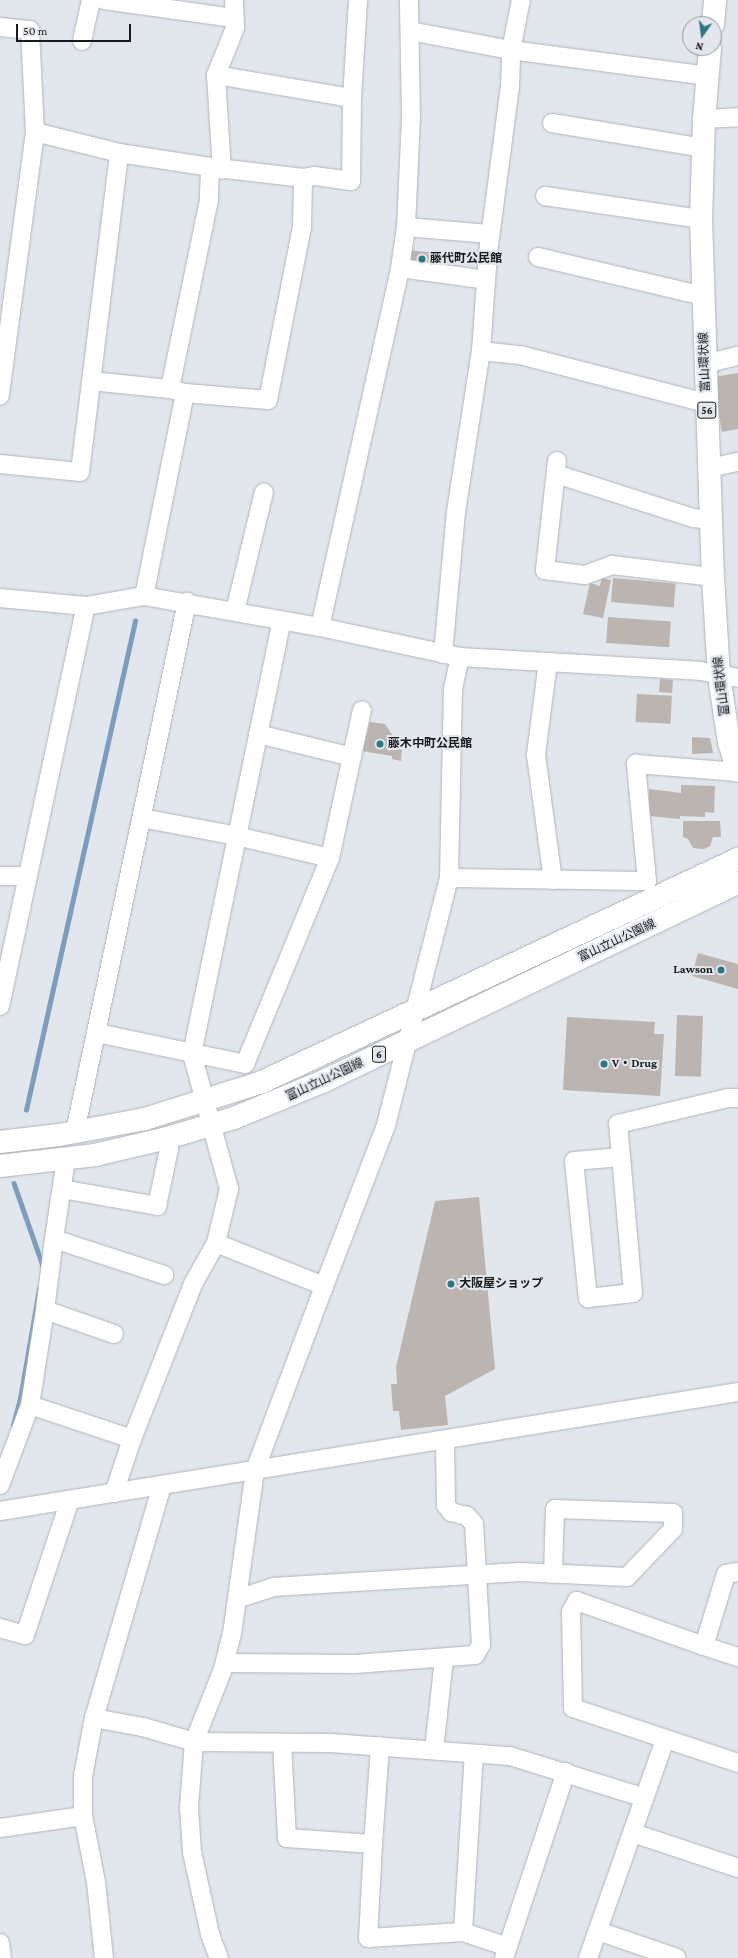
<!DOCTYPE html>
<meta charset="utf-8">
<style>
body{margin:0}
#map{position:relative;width:738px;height:1958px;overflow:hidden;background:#e2e6ed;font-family:"Crimson Pro","Noto Sans JP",serif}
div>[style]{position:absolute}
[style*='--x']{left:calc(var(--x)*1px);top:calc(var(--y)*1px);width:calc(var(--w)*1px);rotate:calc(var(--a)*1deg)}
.stream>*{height:4.5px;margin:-2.25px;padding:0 2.25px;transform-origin:2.25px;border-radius:2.25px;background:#7e9cbb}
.building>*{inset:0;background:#bcb4b0;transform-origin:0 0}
.roads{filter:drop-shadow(0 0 1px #b1b5bc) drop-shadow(0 0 1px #b1b5bc)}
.minor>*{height:18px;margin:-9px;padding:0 9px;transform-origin:9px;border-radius:9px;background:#fff}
.primary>*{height:22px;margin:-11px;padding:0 11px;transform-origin:11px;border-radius:11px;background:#fff}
.dots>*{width:11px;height:11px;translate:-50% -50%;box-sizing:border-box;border:2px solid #e2e6ed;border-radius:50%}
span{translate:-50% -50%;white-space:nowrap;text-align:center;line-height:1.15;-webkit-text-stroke:4px #e2e6ed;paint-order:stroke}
.shield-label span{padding:1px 3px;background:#e2e6ed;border:1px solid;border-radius:3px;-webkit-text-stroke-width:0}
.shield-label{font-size:11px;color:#181a1c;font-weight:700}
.poi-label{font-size:12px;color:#181a1c;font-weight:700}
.left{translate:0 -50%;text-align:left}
.right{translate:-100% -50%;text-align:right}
.street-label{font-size:12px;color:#181a1c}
.north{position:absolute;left:682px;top:16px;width:40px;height:40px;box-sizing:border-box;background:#e2e6ed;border:1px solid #919499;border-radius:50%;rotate:194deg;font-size:11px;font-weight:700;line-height:16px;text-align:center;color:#181a1c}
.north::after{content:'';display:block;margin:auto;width:14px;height:18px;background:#2e7680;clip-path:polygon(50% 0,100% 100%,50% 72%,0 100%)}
.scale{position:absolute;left:16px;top:24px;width:115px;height:18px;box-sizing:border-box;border:2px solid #181a1c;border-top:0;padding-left:5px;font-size:12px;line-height:14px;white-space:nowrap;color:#181a1c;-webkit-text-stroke:3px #e2e6ed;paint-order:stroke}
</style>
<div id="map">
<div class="stream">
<i style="--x:26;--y:1110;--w:501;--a:-77.43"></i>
<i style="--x:14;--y:1183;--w:88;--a:70.7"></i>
<i style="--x:13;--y:1425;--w:27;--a:-75"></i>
<i style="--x:20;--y:1399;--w:112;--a:-80.2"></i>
</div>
<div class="building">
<i style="clip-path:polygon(409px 250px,436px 253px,435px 267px,410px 263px,411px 259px,408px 258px)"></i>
<i style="clip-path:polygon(738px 373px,738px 429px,722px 432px,713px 377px)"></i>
<i style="clip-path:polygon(602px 578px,611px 580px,603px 618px,583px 614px,590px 583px,600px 586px)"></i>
<i style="left:613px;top:578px;width:63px;height:24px;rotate:5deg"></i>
<i style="left:608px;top:617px;width:63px;height:26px;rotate:4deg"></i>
<i style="left:660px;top:679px;width:13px;height:13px;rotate:4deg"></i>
<i style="left:637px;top:694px;width:35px;height:28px;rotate:3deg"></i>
<i style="clip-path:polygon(370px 722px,385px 724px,395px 739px,394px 744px,402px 750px,401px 761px,392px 759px,392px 756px,362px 751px)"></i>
<i style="clip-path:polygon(692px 737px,710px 738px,713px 753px,692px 754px)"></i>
<i style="clip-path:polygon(681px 785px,715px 786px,714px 813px,705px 812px,705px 817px,680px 816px,680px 819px,649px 816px,649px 789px,681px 793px)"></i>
<i style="clip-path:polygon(683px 821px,720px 821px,721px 837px,713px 837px,710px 846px,704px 849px,693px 848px,688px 839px,683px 837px)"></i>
<i style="clip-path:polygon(698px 953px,738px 964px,738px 989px,692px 976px)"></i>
<i style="left:677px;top:1015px;width:26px;height:61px;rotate:2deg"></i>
<i style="clip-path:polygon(567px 1017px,655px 1022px,654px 1034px,664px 1034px,660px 1096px,563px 1090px)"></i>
<i style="clip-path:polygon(479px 1197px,495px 1369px,445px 1396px,448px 1425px,401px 1430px,399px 1411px,393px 1411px,391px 1384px,397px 1384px,396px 1367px,435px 1201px)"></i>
</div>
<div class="roads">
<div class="minor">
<i style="--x:104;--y:0;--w:131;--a:7.9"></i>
<i style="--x:234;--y:0;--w:28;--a:88"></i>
<i style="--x:235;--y:28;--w:51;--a:112"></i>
<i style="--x:216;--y:75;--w:138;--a:9.6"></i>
<i style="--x:352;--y:98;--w:83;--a:90.7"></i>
<i style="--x:351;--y:181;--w:37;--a:-172"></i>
<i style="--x:314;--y:176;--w:11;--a:170"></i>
<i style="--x:0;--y:27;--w:30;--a:6"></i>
<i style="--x:30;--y:30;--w:102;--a:87.2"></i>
<i style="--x:35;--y:132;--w:266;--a:97.6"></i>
<i style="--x:410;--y:31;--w:103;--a:10.7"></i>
<i style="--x:511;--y:50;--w:199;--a:7.5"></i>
<i style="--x:82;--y:41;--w:42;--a:-77.6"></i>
<i style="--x:216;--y:75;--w:95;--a:86.4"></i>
<i style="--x:352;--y:98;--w:98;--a:-86.5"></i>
<i style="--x:704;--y:119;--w:34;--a:-3"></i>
<i style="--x:552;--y:123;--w:153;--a:9.4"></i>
<i style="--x:35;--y:132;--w:87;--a:14"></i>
<i style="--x:119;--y:153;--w:92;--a:8.7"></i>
<i style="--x:210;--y:167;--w:33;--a:92"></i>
<i style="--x:209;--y:200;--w:193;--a:101.7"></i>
<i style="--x:170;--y:389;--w:16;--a:15"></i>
<i style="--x:185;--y:393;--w:207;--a:101.4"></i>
<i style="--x:545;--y:196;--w:158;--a:8.4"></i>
<i style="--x:406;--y:227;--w:84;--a:4.8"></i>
<i style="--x:538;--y:257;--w:170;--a:13.3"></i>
<i style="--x:400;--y:268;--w:87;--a:7.9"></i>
<i style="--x:481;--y:351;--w:39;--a:6"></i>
<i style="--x:520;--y:355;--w:192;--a:14.5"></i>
<i style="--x:705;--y:364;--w:34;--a:-14"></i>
<i style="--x:91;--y:381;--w:79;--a:5.8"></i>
<i style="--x:185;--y:393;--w:83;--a:4.8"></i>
<i style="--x:268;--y:400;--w:176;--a:-78.9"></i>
<i style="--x:302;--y:227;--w:49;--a:-88.8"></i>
<i style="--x:303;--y:178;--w:94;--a:-173.3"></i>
<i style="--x:557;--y:461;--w:110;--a:96.3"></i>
<i style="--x:545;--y:570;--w:40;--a:7.1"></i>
<i style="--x:585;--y:575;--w:29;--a:-20"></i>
<i style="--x:612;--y:565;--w:102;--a:6.8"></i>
<i style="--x:0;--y:464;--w:80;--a:5.7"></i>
<i style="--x:80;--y:472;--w:321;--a:-83"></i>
<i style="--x:709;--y:468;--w:30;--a:-12"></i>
<i style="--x:556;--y:474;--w:144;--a:17.8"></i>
<i style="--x:693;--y:518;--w:18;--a:6"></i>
<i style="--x:0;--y:598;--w:86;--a:5.3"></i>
<i style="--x:86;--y:606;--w:59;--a:-9.8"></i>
<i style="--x:144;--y:596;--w:179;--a:10"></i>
<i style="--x:320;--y:627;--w:143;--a:12.1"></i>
<i style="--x:460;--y:657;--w:240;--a:3.3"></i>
<i style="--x:700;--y:671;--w:39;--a:10"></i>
<i style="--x:235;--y:611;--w:122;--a:-76.3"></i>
<i style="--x:320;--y:627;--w:368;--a:-77.4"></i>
<i style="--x:400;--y:268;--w:41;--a:-81.7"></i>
<i style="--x:406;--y:227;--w:109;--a:-87.4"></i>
<i style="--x:411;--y:118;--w:118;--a:-91"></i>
<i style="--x:443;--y:654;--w:143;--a:-84.8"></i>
<i style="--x:456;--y:512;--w:163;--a:-81.2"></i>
<i style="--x:481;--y:351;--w:98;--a:-85.9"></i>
<i style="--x:488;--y:253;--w:167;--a:-82.5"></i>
<i style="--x:510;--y:87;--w:37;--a:-88"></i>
<i style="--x:511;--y:50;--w:51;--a:-78.7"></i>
<i style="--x:548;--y:662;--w:94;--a:97.4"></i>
<i style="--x:536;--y:755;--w:126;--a:82.3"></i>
<i style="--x:258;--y:734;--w:97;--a:13.7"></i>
<i style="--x:330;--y:858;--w:151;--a:-77.8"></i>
<i style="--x:0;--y:876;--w:28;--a:0"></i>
<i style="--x:449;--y:878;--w:198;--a:0.9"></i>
<i style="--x:647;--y:881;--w:118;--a:-95.4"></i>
<i style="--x:636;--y:764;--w:102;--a:4.5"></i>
<i style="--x:0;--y:1006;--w:409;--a:-77.9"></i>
<i style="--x:97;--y:1033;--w:151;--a:11.8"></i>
<i style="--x:245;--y:1064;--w:223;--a:-67.6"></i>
<i style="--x:330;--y:858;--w:96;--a:-166.7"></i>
<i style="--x:237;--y:836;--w:97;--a:-169.3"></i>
<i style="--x:75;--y:1132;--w:542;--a:-78.07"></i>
<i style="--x:621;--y:1157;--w:47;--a:175.1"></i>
<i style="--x:574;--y:1161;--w:138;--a:84.2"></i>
<i style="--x:588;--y:1298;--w:45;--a:-6.3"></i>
<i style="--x:633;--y:1293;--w:137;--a:-95"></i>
<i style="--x:621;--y:1157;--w:33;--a:-95"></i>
<i style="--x:618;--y:1124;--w:113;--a:-13.3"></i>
<i style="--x:728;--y:1098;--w:10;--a:0"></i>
<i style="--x:62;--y:1189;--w:97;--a:10.1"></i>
<i style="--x:157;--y:1206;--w:58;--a:-78.1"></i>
<i style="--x:169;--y:1149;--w:11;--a:-100"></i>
<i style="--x:54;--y:1239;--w:81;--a:-81.5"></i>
<i style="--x:324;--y:1286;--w:173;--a:-68.9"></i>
<i style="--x:386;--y:1125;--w:255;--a:-75.7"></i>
<i style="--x:449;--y:878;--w:189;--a:-88.8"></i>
<i style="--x:453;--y:689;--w:33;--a:-78"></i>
<i style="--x:45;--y:1310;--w:72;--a:-82.8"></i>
<i style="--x:54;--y:1239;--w:116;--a:18.1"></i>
<i style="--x:30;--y:1405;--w:96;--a:-81"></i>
<i style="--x:45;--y:1310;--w:73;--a:19.2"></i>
<i style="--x:132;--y:1439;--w:167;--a:-68.5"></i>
<i style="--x:193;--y:1284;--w:47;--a:-60.7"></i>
<i style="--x:0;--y:1485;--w:85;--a:-69.4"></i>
<i style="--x:30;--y:1405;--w:108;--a:18.4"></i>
<i style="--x:132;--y:1439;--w:57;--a:108.4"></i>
<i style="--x:0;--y:1511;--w:748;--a:-9.16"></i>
<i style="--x:738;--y:1572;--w:12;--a:171"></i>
<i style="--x:726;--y:1574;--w:75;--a:107"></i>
<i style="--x:704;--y:1646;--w:36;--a:18"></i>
<i style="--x:237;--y:1599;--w:38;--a:-18"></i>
<i style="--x:273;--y:1587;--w:247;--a:-3.5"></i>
<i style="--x:520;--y:1572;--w:107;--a:2.7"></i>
<i style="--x:627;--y:1577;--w:66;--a:-46.2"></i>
<i style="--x:673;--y:1529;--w:16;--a:-90"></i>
<i style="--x:673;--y:1513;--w:118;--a:-178.1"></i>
<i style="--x:555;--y:1509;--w:65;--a:91.8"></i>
<i style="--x:0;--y:1628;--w:26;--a:16"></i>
<i style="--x:25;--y:1635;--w:142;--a:-71.6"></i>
<i style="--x:704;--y:1646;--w:135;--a:-160.5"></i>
<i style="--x:577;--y:1601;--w:13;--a:119"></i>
<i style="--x:571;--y:1612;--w:96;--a:88.8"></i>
<i style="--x:573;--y:1708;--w:174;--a:18.4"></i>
<i style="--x:225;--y:1663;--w:130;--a:0.4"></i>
<i style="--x:355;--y:1664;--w:120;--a:-4.3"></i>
<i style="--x:475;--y:1655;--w:12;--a:-59"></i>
<i style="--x:481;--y:1645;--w:121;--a:-93.3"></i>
<i style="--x:474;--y:1524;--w:11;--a:-131"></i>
<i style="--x:467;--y:1516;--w:16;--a:-166"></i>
<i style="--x:451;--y:1512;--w:9;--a:-126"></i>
<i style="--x:446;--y:1505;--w:65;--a:-90.9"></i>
<i style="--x:94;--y:1718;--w:243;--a:-73.7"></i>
<i style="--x:282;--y:1743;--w:95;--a:87"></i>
<i style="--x:287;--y:1838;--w:86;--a:4"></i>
<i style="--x:373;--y:1844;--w:94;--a:93"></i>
<i style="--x:368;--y:1938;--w:95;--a:-3.6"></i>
<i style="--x:463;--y:1932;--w:178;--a:-86.5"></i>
<i style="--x:434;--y:1750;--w:92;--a:-83.7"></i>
<i style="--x:0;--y:1828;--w:84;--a:-8.2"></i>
<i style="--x:633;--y:1833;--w:111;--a:18.4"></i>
<i style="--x:373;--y:1844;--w:98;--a:-85.9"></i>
<i style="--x:598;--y:1931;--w:83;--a:18.9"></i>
<i style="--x:463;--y:1932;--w:47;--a:18.4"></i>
<i style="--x:0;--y:1943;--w:15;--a:82"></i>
<i style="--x:104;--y:1958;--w:76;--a:-96"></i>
<i style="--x:96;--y:1882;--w:67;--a:-101.1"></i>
<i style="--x:83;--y:1816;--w:40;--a:-90"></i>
<i style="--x:83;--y:1776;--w:59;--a:-79.3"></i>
<i style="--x:94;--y:1718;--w:50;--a:10.4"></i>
<i style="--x:143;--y:1727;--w:53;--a:16.4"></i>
<i style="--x:194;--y:1742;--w:137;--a:0.4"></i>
<i style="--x:331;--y:1743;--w:179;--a:4.2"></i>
<i style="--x:510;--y:1756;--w:141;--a:17.3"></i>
<i style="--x:219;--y:1958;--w:26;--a:-111"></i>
<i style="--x:210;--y:1934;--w:84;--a:-102.4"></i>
<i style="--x:192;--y:1852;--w:45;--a:-93.8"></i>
<i style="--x:189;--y:1807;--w:65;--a:-85.6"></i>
<i style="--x:194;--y:1742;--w:79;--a:-68.3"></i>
<i style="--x:223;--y:1669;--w:36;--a:-76"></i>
<i style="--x:232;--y:1634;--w:166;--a:-82"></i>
<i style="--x:255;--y:1470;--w:197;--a:-69.4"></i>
<i style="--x:324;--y:1286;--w:116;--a:-158.3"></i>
<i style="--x:216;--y:1243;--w:56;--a:-76.5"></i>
<i style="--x:229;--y:1189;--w:140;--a:-105.3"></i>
<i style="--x:192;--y:1054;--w:443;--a:-78.3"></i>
<i style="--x:504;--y:1958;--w:196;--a:-71.6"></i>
<i style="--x:588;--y:1958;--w:232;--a:-70.6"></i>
</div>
<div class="primary">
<i style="--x:713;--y:24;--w:24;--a:-85"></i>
<i style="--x:710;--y:48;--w:71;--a:94.8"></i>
<i style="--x:704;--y:119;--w:100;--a:91.7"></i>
<i style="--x:701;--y:219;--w:358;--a:88.1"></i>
<i style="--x:713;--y:577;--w:99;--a:86.5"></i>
<i style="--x:719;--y:676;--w:67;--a:81.4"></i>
<i style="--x:729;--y:742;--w:30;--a:73"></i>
<i style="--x:0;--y:1142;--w:59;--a:-6.8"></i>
<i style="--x:59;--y:1135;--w:87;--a:-10.5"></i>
<i style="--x:145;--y:1119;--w:123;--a:-17.5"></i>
<i style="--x:262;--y:1082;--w:526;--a:-25.1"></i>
<i style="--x:0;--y:1166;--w:96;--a:-6.6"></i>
<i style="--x:95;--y:1155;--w:74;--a:-13.3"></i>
<i style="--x:167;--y:1138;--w:70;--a:-16.6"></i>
<i style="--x:234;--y:1118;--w:97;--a:-22.3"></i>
<i style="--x:324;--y:1081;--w:459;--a:-25.6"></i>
</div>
</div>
<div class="dots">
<i style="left:422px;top:259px;background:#2e7680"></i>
<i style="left:380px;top:744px;background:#2e7680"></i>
<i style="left:721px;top:970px;background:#2e7680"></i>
<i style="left:604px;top:1064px;background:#2e7680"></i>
<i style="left:451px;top:1284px;background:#2e7680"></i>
</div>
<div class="shield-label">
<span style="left:707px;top:410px">56</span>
<span style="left:379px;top:1054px">6</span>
</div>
<div class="poi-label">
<span class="left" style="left:430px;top:259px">藤代町公民館</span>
<span class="left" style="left:388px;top:744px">藤木中町公民館</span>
<span class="right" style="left:713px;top:970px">Lawson</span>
<span class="left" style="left:612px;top:1064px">V・Drug</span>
<span class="left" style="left:459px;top:1284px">大阪屋ショップ</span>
</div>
<div class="street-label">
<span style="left:705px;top:362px;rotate:-92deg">富山環状線</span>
<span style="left:722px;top:686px;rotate:-97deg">富山環状線</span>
<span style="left:617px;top:941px;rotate:-25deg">富山立山公園線</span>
<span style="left:325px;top:1080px;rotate:-25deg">富山立山公園線</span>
</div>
<div class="north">N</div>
<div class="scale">50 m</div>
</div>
